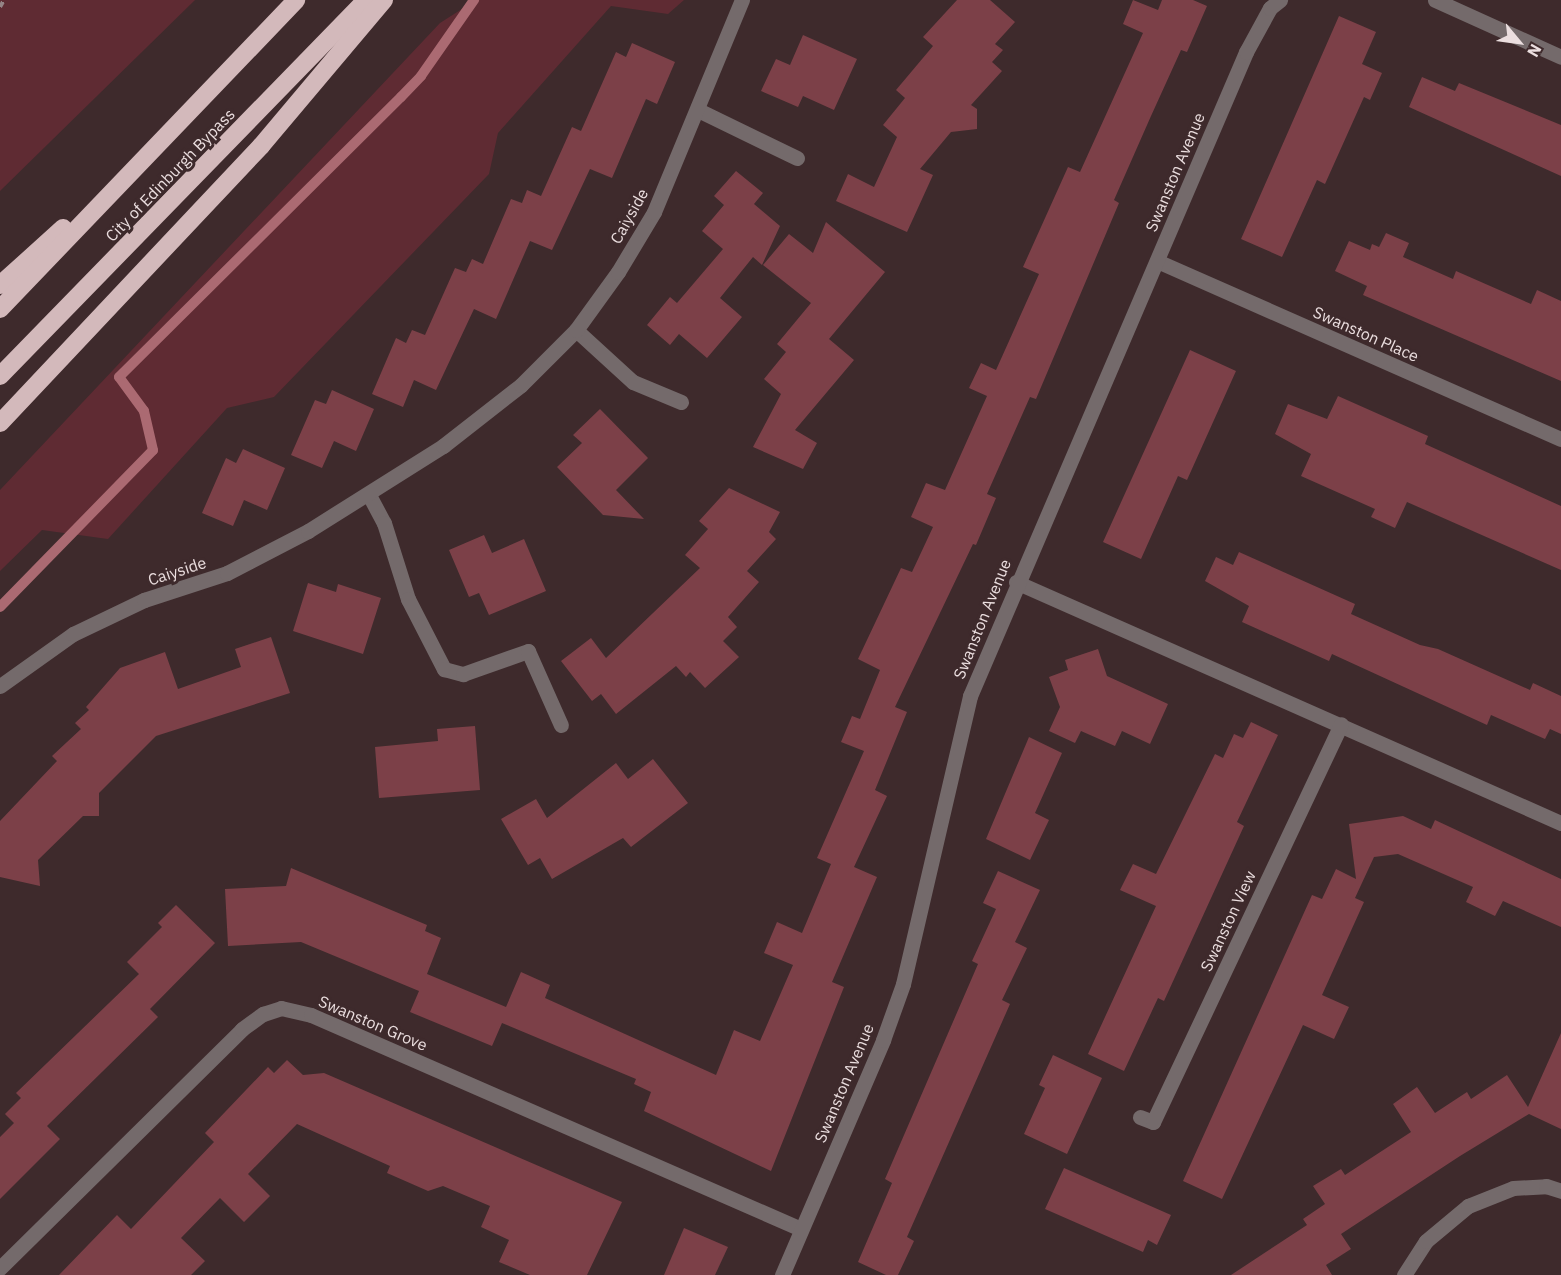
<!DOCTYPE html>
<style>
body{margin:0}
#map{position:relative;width:1561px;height:1275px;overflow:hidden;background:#3e2a2c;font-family:"IBM Plex Sans",sans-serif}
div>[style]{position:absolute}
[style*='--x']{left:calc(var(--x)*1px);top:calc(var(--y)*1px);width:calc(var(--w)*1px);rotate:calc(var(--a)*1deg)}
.green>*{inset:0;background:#5f2b33}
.stream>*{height:10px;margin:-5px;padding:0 5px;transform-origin:5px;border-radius:5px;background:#ab6a72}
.building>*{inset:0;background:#7c4048}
.path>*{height:4px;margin-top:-2px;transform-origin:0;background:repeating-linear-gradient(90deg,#948385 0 6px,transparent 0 9px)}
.street>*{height:15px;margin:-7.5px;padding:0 7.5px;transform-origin:7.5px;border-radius:7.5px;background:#746a6b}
.highway>*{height:18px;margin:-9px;padding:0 9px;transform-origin:9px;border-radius:9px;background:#d3b9bb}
span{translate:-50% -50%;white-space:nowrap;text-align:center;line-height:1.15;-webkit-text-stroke:6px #3e2a2c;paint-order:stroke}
.street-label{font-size:16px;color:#ebdedf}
.north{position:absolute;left:1489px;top:12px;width:60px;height:60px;-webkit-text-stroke:4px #3e2a2c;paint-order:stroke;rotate:119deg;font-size:16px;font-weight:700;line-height:24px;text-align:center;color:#ebdedf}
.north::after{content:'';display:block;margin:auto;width:21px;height:27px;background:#ebdedf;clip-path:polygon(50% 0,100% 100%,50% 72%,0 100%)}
</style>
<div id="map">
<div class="green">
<i style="clip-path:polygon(0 0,195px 0,0 191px)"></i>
<i style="clip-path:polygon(476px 0,684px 0,668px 14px,611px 6px,498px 133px,489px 174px,274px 397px,227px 408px,108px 539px,42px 530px,0 571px,0 490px,440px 23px)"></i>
</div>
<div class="stream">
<i style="--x:0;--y:607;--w:219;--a:-45.7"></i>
<i style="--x:153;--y:450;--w:40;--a:-103"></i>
<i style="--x:144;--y:411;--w:42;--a:-126.3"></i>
<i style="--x:119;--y:377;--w:397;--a:-44.8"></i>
<i style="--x:401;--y:97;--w:29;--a:-46"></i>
<i style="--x:421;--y:76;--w:93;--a:-55.1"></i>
</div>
<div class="building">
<i style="clip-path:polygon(957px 0,990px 0,1015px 22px,995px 44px,1003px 50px,992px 62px,1002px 71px,971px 105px,977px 109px,977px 129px,951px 132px,920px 169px,933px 175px,907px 232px,836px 201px,848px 174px,874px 187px,897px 137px,883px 125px,905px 98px,896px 90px,933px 46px,923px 37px)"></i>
<i style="clip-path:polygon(1133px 0,1158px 10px,1162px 0,1193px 0,1207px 6px,1187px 52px,1181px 50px,1151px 116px,1114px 200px,1119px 203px,1036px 399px,1030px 397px,987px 494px,996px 498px,976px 545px,973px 544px,895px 707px,907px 712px,875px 790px,887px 796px,854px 867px,877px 877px,832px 982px,844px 987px,771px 1171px,644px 1111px,651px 1092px,634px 1084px,636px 1079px,502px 1023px,492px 1046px,410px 1012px,419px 991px,301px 942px,228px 946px,225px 889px,286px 886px,291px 868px,427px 925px,425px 931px,441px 938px,427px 974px,506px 1007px,521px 972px,550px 985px,545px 998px,716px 1075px,734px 1030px,760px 1041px,793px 965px,764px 953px,777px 922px,802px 933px,831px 864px,817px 858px,864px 751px,841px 742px,852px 716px,860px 719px,880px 670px,858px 659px,901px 568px,912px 572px,933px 527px,911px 517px,926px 483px,945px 490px,987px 396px,969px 388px,981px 363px,996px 370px,1039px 274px,1023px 267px,1068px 167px,1080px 172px,1143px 33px,1123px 24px)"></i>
<i style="clip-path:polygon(1339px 16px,1376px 32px,1362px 64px,1382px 73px,1370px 100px,1364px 97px,1325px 184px,1317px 180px,1282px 257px,1241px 239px)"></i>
<i style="clip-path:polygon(803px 35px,857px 59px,834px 110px,803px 96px,798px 107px,761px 91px,776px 59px,790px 65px)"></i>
<i style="clip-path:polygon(632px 43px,675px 62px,657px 104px,646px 99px,612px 178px,590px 169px,552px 250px,530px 241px,496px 319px,474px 309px,436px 390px,414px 380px,403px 407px,372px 394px,396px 338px,406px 343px,412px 330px,425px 335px,455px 268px,466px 272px,472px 259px,483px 264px,511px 199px,522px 203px,527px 190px,541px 196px,572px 127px,581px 131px,616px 52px,626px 57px)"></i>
<i style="clip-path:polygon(1422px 77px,1455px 91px,1459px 83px,1561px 125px,1561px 176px,1409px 107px)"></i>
<i style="clip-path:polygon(736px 171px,763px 193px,754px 204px,780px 226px,762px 265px,753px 257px,720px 298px,742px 317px,707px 358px,679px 334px,670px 345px,647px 325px,670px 297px,677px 303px,723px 249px,702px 231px,724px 205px,714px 196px)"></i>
<i style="clip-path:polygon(826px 222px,885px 272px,829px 339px,854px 360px,795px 430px,817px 443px,803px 469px,753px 447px,781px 394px,764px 379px,786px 352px,777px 344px,811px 303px,763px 265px,789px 234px,813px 253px)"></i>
<i style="clip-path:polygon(1386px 233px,1409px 243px,1403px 257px,1453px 279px,1456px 271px,1531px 304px,1537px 290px,1561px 301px,1561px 381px,1363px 295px,1367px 286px,1335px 271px,1349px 241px,1370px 250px,1372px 244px,1379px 247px)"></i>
<i style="clip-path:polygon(1190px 350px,1236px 371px,1187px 480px,1178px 476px,1141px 559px,1103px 542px)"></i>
<i style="clip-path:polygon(332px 390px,374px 409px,356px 451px,334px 441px,322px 468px,291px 455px,315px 400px,326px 404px)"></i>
<i style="clip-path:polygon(1338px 396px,1428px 436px,1425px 444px,1561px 506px,1561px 570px,1407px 502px,1395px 528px,1371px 517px,1375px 509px,1301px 476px,1311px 454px,1275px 434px,1288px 404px,1327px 419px)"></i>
<i style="clip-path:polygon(600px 409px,648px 458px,616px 490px,644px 519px,603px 515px,557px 467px,582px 443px,573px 435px)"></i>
<i style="clip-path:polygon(243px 449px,285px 468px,267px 510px,244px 500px,233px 526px,202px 513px,226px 458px,236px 463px)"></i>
<i style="clip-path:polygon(729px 488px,780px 512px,769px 532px,776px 539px,747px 571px,759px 582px,728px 617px,737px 627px,723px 641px,739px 657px,705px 688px,690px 672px,686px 677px,676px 666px,616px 714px,601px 694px,592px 701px,561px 661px,591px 638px,606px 658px,700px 568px,685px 555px,708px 529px,699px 521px)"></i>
<i style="clip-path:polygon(484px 535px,492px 553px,524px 539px,546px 591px,489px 615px,479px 593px,469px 597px,449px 550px)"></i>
<i style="clip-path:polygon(1239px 552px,1355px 604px,1351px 614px,1420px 645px,1438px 649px,1530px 690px,1533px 683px,1561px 696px,1561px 734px,1550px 729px,1545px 739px,1491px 715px,1487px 725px,1332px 654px,1329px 661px,1242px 622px,1249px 606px,1205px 581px,1216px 557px,1233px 565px)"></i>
<i style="clip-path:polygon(308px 583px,336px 592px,338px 584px,381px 598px,363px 654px,293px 631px)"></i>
<i style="clip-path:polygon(271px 637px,290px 693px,156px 736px,99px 793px,99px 816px,83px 816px,38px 860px,40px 886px,0 877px,0 821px,57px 761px,52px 756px,81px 729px,75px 723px,89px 710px,86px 707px,120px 668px,165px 652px,178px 689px,241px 667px,235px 649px)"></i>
<i style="clip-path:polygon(1098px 649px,1107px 676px,1168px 704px,1150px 744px,1122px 731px,1115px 746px,1081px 731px,1075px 743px,1049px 731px,1060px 707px,1049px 677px,1068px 670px,1065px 660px)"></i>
<i style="clip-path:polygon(1251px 722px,1278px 735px,1237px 822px,1244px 826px,1164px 1001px,1158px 998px,1124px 1071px,1088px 1054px,1156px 906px,1120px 890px,1133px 864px,1156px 874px,1215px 754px,1223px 758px,1234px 734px,1243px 738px)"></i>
<i style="clip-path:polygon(475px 726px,480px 790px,379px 798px,375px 747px,438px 741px,437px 729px)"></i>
<i style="clip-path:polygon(1029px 737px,1062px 753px,1035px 813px,1049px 820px,1030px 860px,986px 839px)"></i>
<i style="clip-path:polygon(653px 759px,688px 803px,631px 847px,623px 838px,552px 879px,540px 858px,528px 865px,501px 819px,536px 799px,547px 818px,616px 763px,628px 779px)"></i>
<i style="clip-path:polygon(1403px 816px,1431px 829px,1435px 820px,1561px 879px,1561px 927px,1503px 901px,1495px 916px,1466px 902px,1473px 887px,1398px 854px,1374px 857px,1355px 898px,1364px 902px,1322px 995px,1349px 1007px,1334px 1039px,1303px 1025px,1222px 1199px,1183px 1181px,1312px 895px,1322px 899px,1336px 869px,1356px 879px,1349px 824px)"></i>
<i style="clip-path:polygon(998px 871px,1040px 890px,1015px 942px,1027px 948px,1002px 1000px,1010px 1004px,907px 1237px,914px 1241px,898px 1275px,886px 1275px,858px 1262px,892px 1183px,885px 1179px,978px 964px,972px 961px,996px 909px,983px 903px)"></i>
<i style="clip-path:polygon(176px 905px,215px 943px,150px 1009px,158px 1017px,47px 1126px,60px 1139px,0 1199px,0 1137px,14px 1123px,5px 1114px,21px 1098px,16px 1093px,139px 974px,127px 962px,162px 927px,158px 923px)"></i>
<i style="clip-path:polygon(1561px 1033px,1561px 1129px,1529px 1114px,1460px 1156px,1341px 1234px,1351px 1249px,1326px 1265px,1332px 1275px,1231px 1275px,1307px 1225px,1303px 1219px,1325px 1204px,1313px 1186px,1341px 1169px,1345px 1175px,1411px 1132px,1393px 1104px,1417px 1087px,1435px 1113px,1467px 1092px,1471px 1099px,1507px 1075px,1528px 1107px)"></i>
<i style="clip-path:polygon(1053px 1055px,1102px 1078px,1067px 1154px,1024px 1134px,1045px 1088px,1039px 1085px)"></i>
<i style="clip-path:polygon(287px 1060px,303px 1075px,324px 1073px,622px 1202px,587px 1275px,530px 1275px,499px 1262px,509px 1240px,481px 1227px,490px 1206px,443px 1186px,428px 1191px,387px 1173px,390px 1166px,297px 1124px,248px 1174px,270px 1196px,244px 1222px,220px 1198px,181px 1238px,205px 1261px,191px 1275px,59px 1275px,117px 1215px,131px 1229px,214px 1142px,205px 1133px,268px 1067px,274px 1073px)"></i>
<i style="clip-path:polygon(1064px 1168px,1171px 1215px,1157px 1245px,1148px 1240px,1143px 1252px,1045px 1209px)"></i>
<i style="clip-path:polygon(684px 1228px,728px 1247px,715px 1275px,664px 1275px)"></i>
</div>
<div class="path">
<i style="--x:0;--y:7;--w:8;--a:-60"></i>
</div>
<div class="street">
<i style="--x:1435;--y:0;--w:138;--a:24.3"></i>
<i style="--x:698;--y:110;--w:110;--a:25.9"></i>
<i style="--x:1157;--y:261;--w:441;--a:23.8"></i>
<i style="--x:576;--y:330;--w:77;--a:42.4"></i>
<i style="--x:633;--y:382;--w:52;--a:22.6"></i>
<i style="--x:369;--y:495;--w:32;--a:62"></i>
<i style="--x:384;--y:523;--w:80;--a:72.5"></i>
<i style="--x:408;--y:599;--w:79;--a:62.8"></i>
<i style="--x:444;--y:669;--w:20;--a:15"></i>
<i style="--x:463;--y:674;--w:69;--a:-19.5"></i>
<i style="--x:528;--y:651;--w:81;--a:66"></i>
<i style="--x:1016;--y:582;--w:596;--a:23.86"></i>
<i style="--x:0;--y:686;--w:90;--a:-35.5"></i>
<i style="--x:73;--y:634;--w:79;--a:-25.6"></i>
<i style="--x:144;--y:600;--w:87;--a:-18"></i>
<i style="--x:227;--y:573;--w:91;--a:-27.4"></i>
<i style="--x:308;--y:531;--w:160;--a:-32.2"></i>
<i style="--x:443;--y:446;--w:99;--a:-38"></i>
<i style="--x:521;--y:385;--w:78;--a:-45"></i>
<i style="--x:576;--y:330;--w:72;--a:-54.1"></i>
<i style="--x:618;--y:272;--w:70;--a:-59"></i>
<i style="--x:654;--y:212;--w:230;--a:-67.5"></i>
<i style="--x:1140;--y:1117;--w:14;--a:21"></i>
<i style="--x:1153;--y:1122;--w:440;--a:-64.7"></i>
<i style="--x:0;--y:1268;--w:340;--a:-44.6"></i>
<i style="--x:242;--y:1029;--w:26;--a:-36"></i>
<i style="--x:263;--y:1014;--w:19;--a:-18"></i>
<i style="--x:281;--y:1008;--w:31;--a:13"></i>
<i style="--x:311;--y:1015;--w:535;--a:23.59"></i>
<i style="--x:782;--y:1275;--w:256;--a:-66.7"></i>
<i style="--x:883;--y:1040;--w:59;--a:-70.3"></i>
<i style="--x:903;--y:984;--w:296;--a:-76.9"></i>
<i style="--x:970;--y:696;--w:701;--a:-66.8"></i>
<i style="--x:1246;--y:52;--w:50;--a:-61.4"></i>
<i style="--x:1270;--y:8;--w:13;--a:-39"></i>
<i style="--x:1404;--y:1275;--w:40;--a:-57.1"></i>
<i style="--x:1426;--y:1241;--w:55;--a:-39.8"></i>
<i style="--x:1468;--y:1206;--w:48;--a:-21.8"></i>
<i style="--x:1513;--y:1188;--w:33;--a:-3"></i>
<i style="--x:1546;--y:1186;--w:16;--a:18"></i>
</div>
<div class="highway">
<i style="--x:0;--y:285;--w:85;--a:-42.1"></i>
<i style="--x:0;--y:309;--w:428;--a:-46.2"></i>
<i style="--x:0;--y:376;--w:525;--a:-45.77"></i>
<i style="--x:0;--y:423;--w:381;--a:-46.7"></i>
<i style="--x:261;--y:146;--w:191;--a:-49.9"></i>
</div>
<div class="street-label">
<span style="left:1175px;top:172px;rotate:-67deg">Swanston Avenue</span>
<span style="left:170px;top:175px;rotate:-46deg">City of Edinburgh Bypass</span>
<span style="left:629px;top:216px;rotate:-61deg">Caiyside</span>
<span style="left:1366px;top:334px;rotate:24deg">Swanston Place</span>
<span style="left:177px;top:571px;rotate:-18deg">Caiyside</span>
<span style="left:982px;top:619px;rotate:-68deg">Swanston Avenue</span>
<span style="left:1228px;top:921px;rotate:-65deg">Swanston View</span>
<span style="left:373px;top:1023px;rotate:23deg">Swanston Grove</span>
<span style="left:844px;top:1083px;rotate:-67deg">Swanston Avenue</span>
</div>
<div class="north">N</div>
</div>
